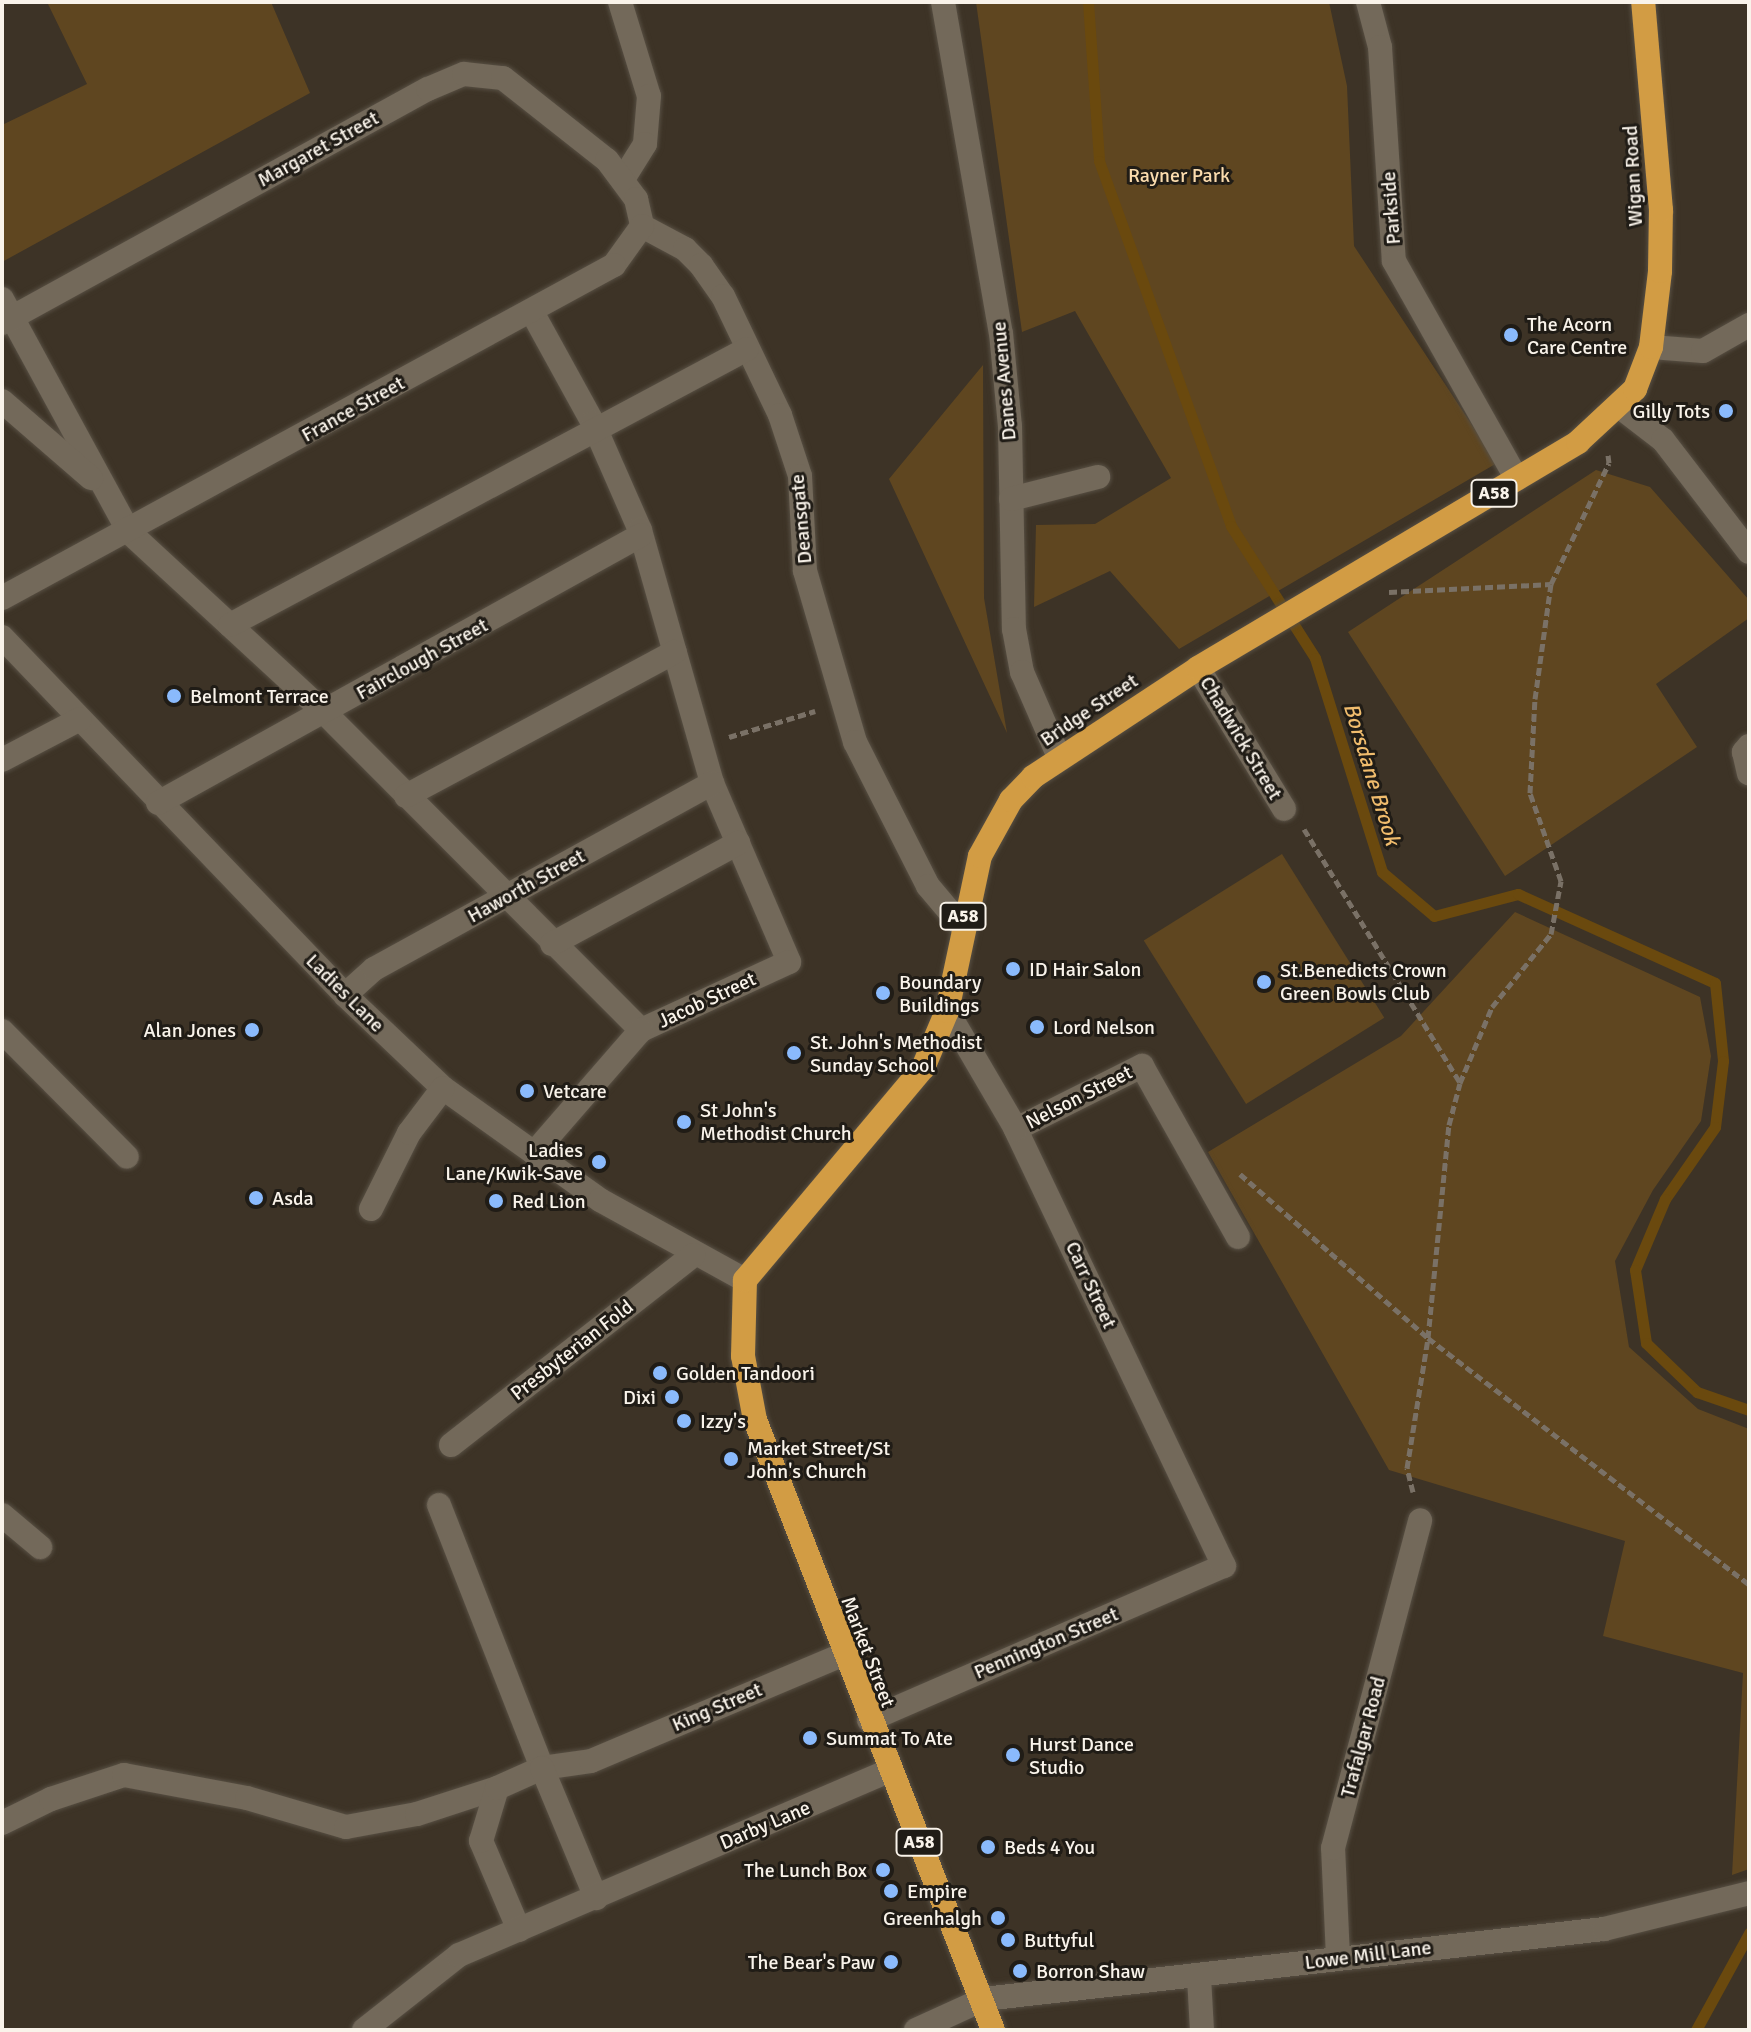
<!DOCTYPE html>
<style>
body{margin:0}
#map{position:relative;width:1751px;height:2032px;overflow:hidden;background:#3d3326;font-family:Signika,sans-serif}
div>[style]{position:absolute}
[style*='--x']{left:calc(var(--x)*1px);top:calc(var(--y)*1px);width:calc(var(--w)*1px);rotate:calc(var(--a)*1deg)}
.green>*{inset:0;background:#5f4620;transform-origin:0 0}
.stream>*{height:11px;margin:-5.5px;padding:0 5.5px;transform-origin:5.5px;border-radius:5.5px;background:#6a490e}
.path>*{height:5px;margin-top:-2.5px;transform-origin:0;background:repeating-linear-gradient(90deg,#7a7166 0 8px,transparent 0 12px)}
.roads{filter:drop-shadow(0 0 2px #574f43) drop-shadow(0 0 2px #574f43)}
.minor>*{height:24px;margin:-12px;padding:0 12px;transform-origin:12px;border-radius:12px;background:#73695a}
.highway>*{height:24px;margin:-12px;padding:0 12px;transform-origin:12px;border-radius:12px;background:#d29c44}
.dots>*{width:22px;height:22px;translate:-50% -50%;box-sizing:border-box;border:4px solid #201c16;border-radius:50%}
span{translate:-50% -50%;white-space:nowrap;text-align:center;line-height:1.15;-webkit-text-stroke:6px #201c16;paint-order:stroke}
.shield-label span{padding:2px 6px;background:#201c16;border:2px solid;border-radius:6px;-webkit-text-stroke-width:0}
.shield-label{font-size:18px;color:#f9f3ea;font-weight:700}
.street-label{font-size:20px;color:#f9f3ea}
.park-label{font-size:20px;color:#fbdcae}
.poi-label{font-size:20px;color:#f9f3ea}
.left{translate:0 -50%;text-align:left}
.right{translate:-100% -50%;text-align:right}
.water-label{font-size:22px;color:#f0bc6d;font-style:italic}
.frame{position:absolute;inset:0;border:4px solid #f9f3ea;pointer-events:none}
</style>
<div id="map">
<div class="green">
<i style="clip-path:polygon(47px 2px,271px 2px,310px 93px,2px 262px,2px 125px,87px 84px)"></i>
<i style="clip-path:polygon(976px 2px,1329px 2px,1347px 86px,1354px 246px,1497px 463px,1179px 649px,1110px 571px,1034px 607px,1036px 525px,1095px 524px,1171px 478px,1075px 311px,1022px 332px)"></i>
<i style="clip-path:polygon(983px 365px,984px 598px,1007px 733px,889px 479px)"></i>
<i style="clip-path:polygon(1596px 470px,1650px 487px,1749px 600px,1749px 618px,1656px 684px,1697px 747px,1505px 876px,1348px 632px)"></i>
<i style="left:1282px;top:854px;width:193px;height:163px;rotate:58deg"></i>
<i style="clip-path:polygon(1515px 912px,1700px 997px,1711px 1056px,1701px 1121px,1653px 1190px,1615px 1261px,1629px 1347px,1698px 1409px,1749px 1429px,1749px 1869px,1732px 1875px,1743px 1673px,1603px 1636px,1625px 1541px,1389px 1470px,1208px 1152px,1401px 1036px)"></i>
</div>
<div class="stream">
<i style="--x:1088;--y:2;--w:159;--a:86"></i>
<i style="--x:1099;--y:161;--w:388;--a:70.1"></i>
<i style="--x:1231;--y:526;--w:156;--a:57.5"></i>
<i style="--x:1315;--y:658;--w:224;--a:72.6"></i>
<i style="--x:1382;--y:872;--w:68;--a:40.2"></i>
<i style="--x:1434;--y:916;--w:87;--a:-14.7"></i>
<i style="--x:1518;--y:894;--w:216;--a:24.3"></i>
<i style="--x:1715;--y:983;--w:78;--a:84.1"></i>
<i style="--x:1723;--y:1061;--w:66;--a:96.9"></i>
<i style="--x:1715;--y:1127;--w:88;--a:124.8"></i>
<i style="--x:1665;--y:1199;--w:77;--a:112.9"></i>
<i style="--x:1635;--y:1270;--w:74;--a:81.4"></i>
<i style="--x:1646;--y:1343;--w:71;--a:43.9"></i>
<i style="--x:1697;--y:1392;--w:55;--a:19.1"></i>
<i style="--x:1696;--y:2030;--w:111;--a:-61.3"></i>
</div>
<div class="path">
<i style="--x:1389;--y:592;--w:162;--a:-2.8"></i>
<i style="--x:729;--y:737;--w:90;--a:-16.8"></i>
<i style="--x:1304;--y:829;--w:298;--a:58.4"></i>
<i style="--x:1240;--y:1174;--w:249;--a:41.1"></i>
<i style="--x:1428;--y:1338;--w:404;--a:37.5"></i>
<i style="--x:1413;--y:1492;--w:25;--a:-104"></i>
<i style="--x:1407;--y:1468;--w:132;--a:-80.8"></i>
<i style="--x:1428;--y:1338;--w:214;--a:-84.4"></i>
<i style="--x:1449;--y:1125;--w:43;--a:-75.3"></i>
<i style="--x:1460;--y:1083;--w:82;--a:-67.2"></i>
<i style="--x:1492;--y:1007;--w:94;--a:-51.1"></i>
<i style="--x:1551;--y:934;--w:54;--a:-79.3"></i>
<i style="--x:1561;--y:881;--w:93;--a:-109.4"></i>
<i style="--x:1530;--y:793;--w:94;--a:-87"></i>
<i style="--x:1535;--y:699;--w:116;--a:-82.1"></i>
<i style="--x:1551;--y:584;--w:134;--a:-64.4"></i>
<i style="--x:1609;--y:463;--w:8;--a:-97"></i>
</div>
<div class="roads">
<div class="minor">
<i style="--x:620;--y:2;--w:98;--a:72.9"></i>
<i style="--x:649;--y:96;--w:48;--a:94.8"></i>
<i style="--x:645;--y:144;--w:40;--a:122"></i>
<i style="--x:943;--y:2;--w:336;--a:80.1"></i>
<i style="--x:1001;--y:333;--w:93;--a:84.5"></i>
<i style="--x:1010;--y:426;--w:203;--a:88.9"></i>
<i style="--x:1014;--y:629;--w:44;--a:79.5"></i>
<i style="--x:1022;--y:672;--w:93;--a:66.5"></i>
<i style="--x:1368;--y:2;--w:47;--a:75.1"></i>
<i style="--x:1380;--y:47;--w:214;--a:86.3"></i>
<i style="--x:1394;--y:261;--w:250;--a:60.6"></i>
<i style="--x:642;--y:226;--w:49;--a:28.1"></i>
<i style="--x:685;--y:249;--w:23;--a:45"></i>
<i style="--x:701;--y:265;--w:38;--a:55"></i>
<i style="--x:723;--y:296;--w:132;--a:64.4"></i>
<i style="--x:780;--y:415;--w:64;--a:71.8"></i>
<i style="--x:800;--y:476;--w:95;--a:87"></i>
<i style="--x:805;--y:571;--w:178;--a:73.7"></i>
<i style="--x:855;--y:742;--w:161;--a:63.1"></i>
<i style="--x:928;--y:886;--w:51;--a:49.8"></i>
<i style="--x:2;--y:299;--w:265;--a:61.4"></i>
<i style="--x:129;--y:532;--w:267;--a:42.7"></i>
<i style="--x:325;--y:713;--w:448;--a:45.1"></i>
<i style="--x:532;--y:312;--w:127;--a:61.2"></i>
<i style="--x:593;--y:423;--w:117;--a:66.3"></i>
<i style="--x:640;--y:530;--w:263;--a:74.1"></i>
<i style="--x:712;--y:783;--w:195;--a:66.7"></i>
<i style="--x:789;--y:962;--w:163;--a:155.3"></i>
<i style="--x:641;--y:1030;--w:163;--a:131"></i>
<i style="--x:2;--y:323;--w:486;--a:-28.8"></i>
<i style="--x:428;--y:89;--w:39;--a:-23"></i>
<i style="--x:464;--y:74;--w:39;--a:6"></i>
<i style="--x:503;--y:78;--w:132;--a:38.3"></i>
<i style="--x:607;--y:160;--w:49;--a:53.4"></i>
<i style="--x:636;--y:199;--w:28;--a:77"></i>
<i style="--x:642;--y:226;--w:48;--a:125.7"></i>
<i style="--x:614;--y:265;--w:697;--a:151.45"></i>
<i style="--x:1651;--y:347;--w:52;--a:4.4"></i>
<i style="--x:1703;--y:351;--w:53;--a:-29.5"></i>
<i style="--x:2;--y:401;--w:118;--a:40.9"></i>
<i style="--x:1620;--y:407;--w:54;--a:37.5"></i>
<i style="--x:1663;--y:440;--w:141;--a:52.5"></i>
<i style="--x:1011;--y:499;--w:90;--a:-14.2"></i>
<i style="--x:230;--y:625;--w:586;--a:-28.1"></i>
<i style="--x:2;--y:637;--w:496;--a:46.2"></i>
<i style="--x:345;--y:995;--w:135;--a:43.5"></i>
<i style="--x:443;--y:1088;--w:193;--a:35.5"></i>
<i style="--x:600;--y:1200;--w:166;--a:28.9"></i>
<i style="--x:1198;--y:668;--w:165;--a:58.6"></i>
<i style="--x:1749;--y:746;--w:8;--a:130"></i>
<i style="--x:1744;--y:752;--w:22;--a:77"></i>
<i style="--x:2;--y:760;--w:88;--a:-27.7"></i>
<i style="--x:406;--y:796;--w:305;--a:-28.2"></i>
<i style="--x:158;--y:803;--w:552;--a:-29.02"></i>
<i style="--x:552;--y:944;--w:212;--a:-28.5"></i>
<i style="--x:345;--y:995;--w:39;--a:-42"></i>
<i style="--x:374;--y:969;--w:386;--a:-28.8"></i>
<i style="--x:2;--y:1031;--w:177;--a:45.2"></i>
<i style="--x:1016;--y:1129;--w:141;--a:-26.6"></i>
<i style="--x:1142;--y:1066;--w:196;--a:60.7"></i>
<i style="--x:371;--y:1209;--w:85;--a:-63.4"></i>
<i style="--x:409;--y:1133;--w:56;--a:-52.9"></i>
<i style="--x:451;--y:1445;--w:308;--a:-38.1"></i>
<i style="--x:439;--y:1505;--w:282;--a:68.6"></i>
<i style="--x:542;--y:1768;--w:49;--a:-8.1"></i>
<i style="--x:591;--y:1761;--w:275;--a:-22.9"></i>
<i style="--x:2;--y:1515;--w:50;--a:40.1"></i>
<i style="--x:869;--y:1720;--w:387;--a:-23.5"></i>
<i style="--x:1224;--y:1566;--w:484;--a:-115.5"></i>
<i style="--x:1016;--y:1129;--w:137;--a:-120.3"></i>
<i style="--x:2;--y:1823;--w:55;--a:-26.1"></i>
<i style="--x:51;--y:1799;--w:77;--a:-18.2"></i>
<i style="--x:124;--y:1775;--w:125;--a:10.6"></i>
<i style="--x:247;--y:1798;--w:103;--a:16.3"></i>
<i style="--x:346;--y:1827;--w:72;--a:-10.4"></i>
<i style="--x:417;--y:1814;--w:84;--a:-18"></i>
<i style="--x:519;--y:1930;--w:97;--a:-113.1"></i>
<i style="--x:481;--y:1841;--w:55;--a:-73.2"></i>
<i style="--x:497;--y:1788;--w:49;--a:-24"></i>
<i style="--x:542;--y:1768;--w:141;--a:67.4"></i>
<i style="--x:1338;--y:1957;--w:109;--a:-92.6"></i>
<i style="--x:1333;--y:1848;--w:339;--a:-75.1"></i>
<i style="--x:1199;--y:1977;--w:53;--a:86.8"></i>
<i style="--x:364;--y:2030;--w:121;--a:-38.3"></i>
<i style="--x:459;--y:1955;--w:468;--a:-23.2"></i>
<i style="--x:916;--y:2030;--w:75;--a:-24.5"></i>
<i style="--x:984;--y:1999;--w:624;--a:-6.44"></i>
<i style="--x:1604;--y:1929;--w:149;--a:-13.9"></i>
</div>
<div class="highway">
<i style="--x:993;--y:2030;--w:655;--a:-111.31"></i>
<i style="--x:755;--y:1420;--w:65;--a:-100.6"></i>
<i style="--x:743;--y:1356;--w:76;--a:-88.5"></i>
<i style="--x:745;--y:1280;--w:277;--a:-50"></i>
<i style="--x:923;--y:1068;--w:62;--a:-67.2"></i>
<i style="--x:947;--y:1011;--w:158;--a:-78"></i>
<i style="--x:980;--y:856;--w:64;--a:-61"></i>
<i style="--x:1011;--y:800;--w:32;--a:-46"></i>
<i style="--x:1033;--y:777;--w:198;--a:-33.4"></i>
<i style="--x:1198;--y:668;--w:442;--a:-30.7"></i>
<i style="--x:1578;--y:442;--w:78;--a:-42.9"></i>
<i style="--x:1635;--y:389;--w:45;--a:-69.1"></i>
<i style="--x:1651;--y:347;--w:77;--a:-83.2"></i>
<i style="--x:1660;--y:271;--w:61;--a:-89.1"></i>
<i style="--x:1661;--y:210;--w:209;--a:-94.9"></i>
</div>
</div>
<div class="dots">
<i style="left:1511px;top:335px;background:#8abafc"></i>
<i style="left:1726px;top:411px;background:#8abafc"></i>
<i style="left:174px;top:696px;background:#8abafc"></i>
<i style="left:1013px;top:969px;background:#8abafc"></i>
<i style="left:1264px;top:982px;background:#8abafc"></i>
<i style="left:883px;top:993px;background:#8abafc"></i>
<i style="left:1037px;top:1027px;background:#8abafc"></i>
<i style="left:252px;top:1030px;background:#8abafc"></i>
<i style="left:794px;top:1053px;background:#8abafc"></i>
<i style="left:527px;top:1091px;background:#8abafc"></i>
<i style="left:684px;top:1122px;background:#8abafc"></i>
<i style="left:599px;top:1162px;background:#8abafc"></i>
<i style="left:256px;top:1198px;background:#8abafc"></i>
<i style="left:496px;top:1201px;background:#8abafc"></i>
<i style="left:660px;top:1373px;background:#8abafc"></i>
<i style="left:672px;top:1397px;background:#8abafc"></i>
<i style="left:684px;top:1421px;background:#8abafc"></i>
<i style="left:731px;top:1459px;background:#8abafc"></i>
<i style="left:810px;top:1738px;background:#8abafc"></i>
<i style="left:1013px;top:1755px;background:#8abafc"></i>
<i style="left:988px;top:1847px;background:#8abafc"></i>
<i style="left:883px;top:1870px;background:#8abafc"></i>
<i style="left:891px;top:1891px;background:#8abafc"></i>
<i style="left:998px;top:1918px;background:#8abafc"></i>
<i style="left:1008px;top:1940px;background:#8abafc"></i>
<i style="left:891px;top:1962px;background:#8abafc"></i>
<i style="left:1020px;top:1971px;background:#8abafc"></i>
</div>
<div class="shield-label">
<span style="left:1494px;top:493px">A58</span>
<span style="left:963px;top:916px">A58</span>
<span style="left:919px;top:1842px">A58</span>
</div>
<div class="street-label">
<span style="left:318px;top:149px;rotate:-29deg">Margaret Street</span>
<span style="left:1633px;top:176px;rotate:-93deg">Wigan Road</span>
<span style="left:1391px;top:208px;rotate:-94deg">Parkside</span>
<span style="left:1004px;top:381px;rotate:-95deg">Danes Avenue</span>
<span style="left:353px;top:409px;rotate:-29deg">France Street</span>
<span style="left:801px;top:519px;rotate:-95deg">Deansgate</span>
<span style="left:422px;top:659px;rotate:-29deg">Fairclough Street</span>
<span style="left:1089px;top:710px;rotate:-34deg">Bridge Street</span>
<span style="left:1241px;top:738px;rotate:59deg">Chadwick Street</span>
<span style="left:526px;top:886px;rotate:-29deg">Haworth Street</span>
<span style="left:345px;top:993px;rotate:45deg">Ladies Lane</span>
<span style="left:707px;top:1000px;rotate:-25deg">Jacob Street</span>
<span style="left:1079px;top:1097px;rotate:-27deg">Nelson Street</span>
<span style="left:1091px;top:1285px;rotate:65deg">Carr Street</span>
<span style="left:572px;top:1350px;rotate:-38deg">Presbyterian Fold</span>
<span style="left:1046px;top:1643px;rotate:-23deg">Pennington Street</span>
<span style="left:868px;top:1652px;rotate:69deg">Market Street</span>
<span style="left:717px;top:1707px;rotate:-23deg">King Street</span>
<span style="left:1363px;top:1737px;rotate:-75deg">Trafalgar Road</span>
<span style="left:765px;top:1825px;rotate:-23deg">Darby Lane</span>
<span style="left:1368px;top:1955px;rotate:-7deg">Lowe Mill Lane</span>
</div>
<div class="park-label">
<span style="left:1179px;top:175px">Rayner Park</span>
</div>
<div class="poi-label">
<span class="left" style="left:1527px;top:336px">The Acorn<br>Care Centre</span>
<span class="right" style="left:1710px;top:411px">Gilly Tots</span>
<span class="left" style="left:190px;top:696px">Belmont Terrace</span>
<span class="left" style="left:1029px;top:969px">ID Hair Salon</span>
<span class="left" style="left:1280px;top:982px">St.Benedicts Crown<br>Green Bowls Club</span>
<span class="left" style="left:899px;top:994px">Boundary<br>Buildings</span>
<span class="left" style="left:1053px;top:1027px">Lord Nelson</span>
<span class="right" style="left:236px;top:1030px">Alan Jones</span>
<span class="left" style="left:810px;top:1054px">St. John's Methodist<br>Sunday School</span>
<span class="left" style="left:543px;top:1091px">Vetcare</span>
<span class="left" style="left:700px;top:1122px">St John's<br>Methodist Church</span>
<span class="right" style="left:583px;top:1162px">Ladies<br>Lane/Kwik-Save</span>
<span class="left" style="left:272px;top:1198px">Asda</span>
<span class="left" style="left:512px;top:1201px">Red Lion</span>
<span class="left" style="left:676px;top:1373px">Golden Tandoori</span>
<span class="right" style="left:656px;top:1397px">Dixi</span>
<span class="left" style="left:700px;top:1421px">Izzy's</span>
<span class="left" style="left:747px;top:1460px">Market Street/St<br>John's Church</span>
<span class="left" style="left:826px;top:1738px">Summat To Ate</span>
<span class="left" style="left:1029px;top:1756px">Hurst Dance<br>Studio</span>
<span class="left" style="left:1004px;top:1847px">Beds 4 You</span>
<span class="right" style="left:867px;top:1870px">The Lunch Box</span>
<span class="left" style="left:907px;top:1891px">Empire</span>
<span class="right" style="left:982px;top:1918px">Greenhalgh</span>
<span class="left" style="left:1024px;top:1940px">Buttyful</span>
<span class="right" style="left:875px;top:1962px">The Bear's Paw</span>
<span class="left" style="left:1036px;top:1971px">Borron Shaw</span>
</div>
<div class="water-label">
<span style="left:1372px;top:774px;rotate:73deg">Borsdane Brook</span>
</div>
<div class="frame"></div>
</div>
